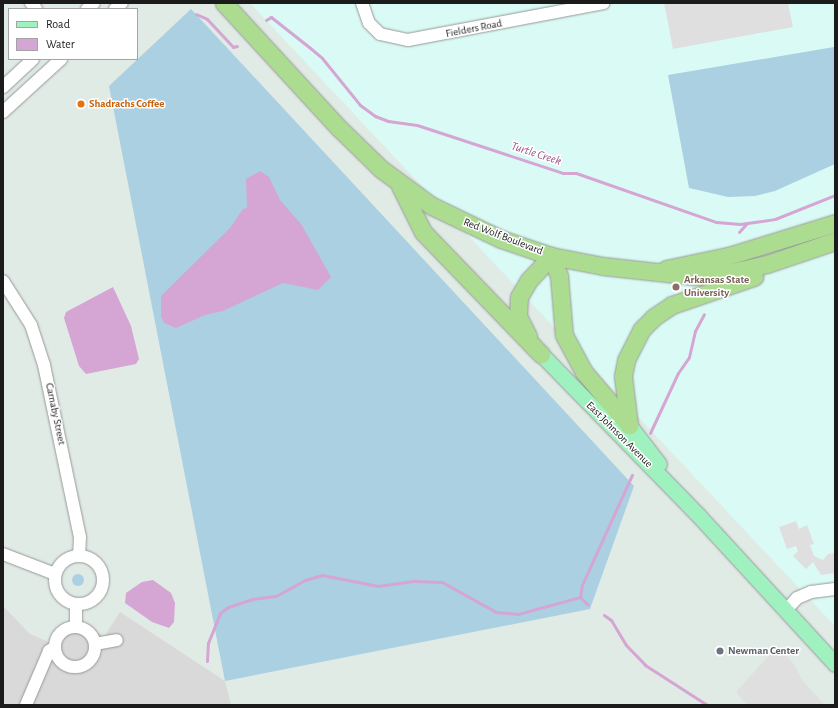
<!DOCTYPE html>
<style>
body{margin:0}
#map{position:relative;width:838px;height:708px;overflow:hidden;background:#e1ebe6;font-family:"Alegreya Sans",sans-serif}
div>[style]{position:absolute}
[style*='--x']{left:calc(var(--x)*1px);top:calc(var(--y)*1px);width:calc(var(--w)*1px);rotate:calc(var(--a)*1deg)}
.residential>*{inset:0;background:#d8d9d8}
.education>*{inset:0;background:#dafbf5}
.grass>*{inset:0;background:#abd0e2}
.round{border-radius:50%}
.parking>*{inset:0;background:#dfdfdf}
.water>*{inset:0;background:#d5a5d3}
.stream>*{height:3px;margin:-1.5px;padding:0 1.5px;transform-origin:1.5px;border-radius:1.5px;background:#d5a5d3}
.roads{filter:drop-shadow(0 0 1px #989898) drop-shadow(0 0 1px #989898)}
.minor>*{height:12px;margin:-6px;padding:0 6px;transform-origin:6px;border-radius:6px;background:#fff}
.minor>.ring{margin:-6px;padding:0;box-sizing:content-box;background:none;border:12px solid #fff;border-radius:50%}
.major>*{height:15px;margin:-7.5px;padding:0 7.5px;transform-origin:7.5px;border-radius:7.5px;background:#9ff2bf}
.highway>*{height:17px;margin:-8.5px;padding:0 8.5px;transform-origin:8.5px;border-radius:8.5px;background:#acdc8f}
.dots>*{width:11px;height:11px;translate:-50% -50%;box-sizing:border-box;border:2px solid #fff;border-radius:50%}
span{translate:-50% -50%;white-space:nowrap;text-align:center;line-height:1.15;-webkit-text-stroke:3px #fff;paint-order:stroke}
.street-label{font-size:11px;color:#1b1b1b}
.food-label{font-size:11px;color:#c56008;font-weight:700}
.left{translate:0 -50%;text-align:left}
.education-label{font-size:11px;color:#785e54;font-weight:700}
.worship-label{font-size:11px;color:#5b616d;font-weight:700}
.water-label{font-size:12px;color:#a05187;font-style:italic}
.frame{position:absolute;inset:0;border:4px solid #1b1b1b;pointer-events:none}
.legend{position:absolute;left:8px;top:8px;width:130px;height:52px;box-sizing:border-box;background:#fff;border:1px solid #a4a4a4;margin:0;padding:5px 7px;list-style:none;font-size:12px;color:#1b1b1b}
.legend li{display:flex;align-items:center;gap:8px;height:20px}
.legend b{width:20px;border:1px solid #a4a4a4}
</style>
<div id="map">
<div class="residential">
<i style="clip-path:polygon(3px 606px,30px 634px,49px 642px,58px 628px,68px 622px,83px 622px,104px 637px,120px 612px,225px 681px,231px 705px,3px 705px)"></i>
</div>
<div class="education">
<i style="clip-path:polygon(250px 3px,835px 3px,835px 626px,783px 571px)"></i>
</div>
<div class="grass">
<i style="clip-path:polygon(834px 3px,835px 3px,835px 164px,775px 191px,755px 196px,728px 197px,689px 188px,668px 75px,834px 47px)"></i>
<i style="clip-path:polygon(191px 9px,634px 486px,590px 609px,225px 681px,109px 86px)"></i>
<i class="round" style="left:72px;top:574px;width:12px;height:12px"></i>
</div>
<div class="parking">
<i style="clip-path:polygon(664px 3px,788px 3px,793px 27px,673px 49px)"></i>
<i style="clip-path:polygon(796px 521px,799px 529px,807px 525px,814px 544px,810px 545px,814px 556px,823px 560px,828px 554px,835px 553px,835px 573px,821px 575px,813px 562px,806px 569px,793px 556px,798px 551px,796px 546px,787px 549px,779px 527px)"></i>
<i style="clip-path:polygon(777px 646px,793px 663px,803px 681px,825px 705px,747px 705px,736px 692px)"></i>
</div>
<div class="water">
<i style="clip-path:polygon(260px 171px,269px 177px,280px 200px,301px 224px,331px 277px,318px 290px,283px 283px,223px 311px,205px 315px,176px 328px,164px 323px,161px 316px,161px 296px,230px 228px,243px 209px,247px 208px,246px 179px)"></i>
<i style="clip-path:polygon(113px 287px,131px 326px,139px 359px,136px 364px,86px 374px,79px 366px,64px 318px,66px 312px)"></i>
<i style="clip-path:polygon(153px 580px,171px 593px,175px 603px,174px 622px,169px 628px,152px 622px,125px 603px,126px 593px,142px 582px)"></i>
</div>
<div class="stream">
<i style="--x:196;--y:14;--w:12;--a:24"></i>
<i style="--x:207;--y:19;--w:38;--a:47"></i>
<i style="--x:233;--y:47;--w:4;--a:-14"></i>
<i style="--x:266;--y:20;--w:6;--a:-31"></i>
<i style="--x:271;--y:17;--w:48;--a:38.3"></i>
<i style="--x:309;--y:47;--w:17;--a:40"></i>
<i style="--x:322;--y:58;--w:60;--a:51"></i>
<i style="--x:360;--y:105;--w:19;--a:36"></i>
<i style="--x:375;--y:116;--w:14;--a:21"></i>
<i style="--x:388;--y:121;--w:29;--a:8"></i>
<i style="--x:417;--y:125;--w:154;--a:18.2"></i>
<i style="--x:563;--y:173;--w:13;--a:0"></i>
<i style="--x:576;--y:173;--w:148;--a:19.3"></i>
<i style="--x:716;--y:222;--w:24;--a:5"></i>
<i style="--x:740;--y:224;--w:35;--a:-8"></i>
<i style="--x:775;--y:219;--w:65;--a:-21.8"></i>
<i style="--x:739;--y:232;--w:12;--a:-48"></i>
<i style="--x:650;--y:433;--w:66;--a:-65"></i>
<i style="--x:678;--y:373;--w:19;--a:-55"></i>
<i style="--x:689;--y:357;--w:27;--a:-77"></i>
<i style="--x:695;--y:331;--w:19;--a:-62"></i>
<i style="--x:580;--y:597;--w:11;--a:45"></i>
<i style="--x:604;--y:615;--w:9;--a:36"></i>
<i style="--x:611;--y:620;--w:29;--a:59"></i>
<i style="--x:626;--y:645;--w:28;--a:46"></i>
<i style="--x:645;--y:665;--w:74;--a:32.8"></i>
<i style="--x:207;--y:661;--w:18;--a:-87"></i>
<i style="--x:208;--y:643;--w:32;--a:-68"></i>
<i style="--x:220;--y:613;--w:10;--a:-37"></i>
<i style="--x:228;--y:607;--w:25;--a:-18"></i>
<i style="--x:252;--y:599;--w:24;--a:-7"></i>
<i style="--x:276;--y:596;--w:33;--a:-29"></i>
<i style="--x:305;--y:580;--w:18;--a:-16"></i>
<i style="--x:322;--y:575;--w:57;--a:11.1"></i>
<i style="--x:378;--y:586;--w:37;--a:-8"></i>
<i style="--x:415;--y:581;--w:27;--a:2"></i>
<i style="--x:442;--y:582;--w:62;--a:29.1"></i>
<i style="--x:496;--y:612;--w:22;--a:5"></i>
<i style="--x:518;--y:614;--w:64;--a:-15.3"></i>
<i style="--x:580;--y:597;--w:12;--a:-81"></i>
<i style="--x:582;--y:585;--w:121;--a:-65.6"></i>
</div>
<div class="roads">
<div class="minor">
<i style="--x:31;--y:3;--w:8;--a:50"></i>
<i style="--x:362;--y:3;--w:21;--a:71"></i>
<i style="--x:369;--y:23;--w:16;--a:45"></i>
<i style="--x:380;--y:34;--w:29;--a:12"></i>
<i style="--x:408;--y:40;--w:199;--a:-10.7"></i>
<i style="--x:87;--y:9;--w:9;--a:-41"></i>
<i style="--x:115;--y:9;--w:9;--a:-41"></i>
<i style="--x:3;--y:87;--w:41;--a:-43"></i>
<i style="--x:3;--y:112;--w:79;--a:-42.4"></i>
<i style="--x:3;--y:281;--w:52;--a:57.5"></i>
<i style="--x:31;--y:325;--w:42;--a:72"></i>
<i style="--x:44;--y:365;--w:176;--a:78.2"></i>
<i style="--x:80;--y:537;--w:19;--a:93"></i>
<i style="--x:3;--y:554;--w:56;--a:21"></i>
<i class="ring" style="left:55px;top:556px;width:36px;height:36px"></i>
<i style="--x:76;--y:604;--w:23;--a:90"></i>
<i style="--x:786;--y:610;--w:16;--a:-47"></i>
<i style="--x:797;--y:598;--w:15;--a:-23"></i>
<i style="--x:811;--y:592;--w:24;--a:-7"></i>
<i class="ring" style="left:55px;top:627px;width:28px;height:28px"></i>
<i style="--x:95;--y:644;--w:22;--a:-10"></i>
<i style="--x:26;--y:705;--w:59;--a:-66.9"></i>
<i style="--x:49;--y:651;--w:7;--a:-34"></i>
</div>
<div class="major">
<i style="--x:541;--y:354;--w:226;--a:45.7"></i>
<i style="--x:699;--y:516;--w:201;--a:47.4"></i>
<i style="--x:629;--y:425;--w:49;--a:52.4"></i>
</div>
<div class="highway">
<i style="--x:224;--y:3;--w:170;--a:47.4"></i>
<i style="--x:339;--y:128;--w:59;--a:44.3"></i>
<i style="--x:381;--y:169;--w:63;--a:36"></i>
<i style="--x:432;--y:206;--w:76;--a:25.6"></i>
<i style="--x:501;--y:239;--w:53;--a:18.8"></i>
<i style="--x:551;--y:256;--w:53;--a:10.9"></i>
<i style="--x:603;--y:266;--w:92;--a:6.3"></i>
<i style="--x:694;--y:276;--w:29;--a:-4"></i>
<i style="--x:723;--y:274;--w:45;--a:-12.8"></i>
<i style="--x:767;--y:264;--w:72;--a:-18.7"></i>
<i style="--x:400;--y:186;--w:51;--a:63.4"></i>
<i style="--x:423;--y:232;--w:170;--a:46"></i>
<i style="--x:551;--y:256;--w:22;--a:68"></i>
<i style="--x:559;--y:276;--w:59;--a:85.2"></i>
<i style="--x:564;--y:335;--w:42;--a:61.6"></i>
<i style="--x:584;--y:372;--w:70;--a:49.7"></i>
<i style="--x:666;--y:269;--w:63;--a:-11.8"></i>
<i style="--x:728;--y:256;--w:112;--a:-17.1"></i>
<i style="--x:528;--y:336;--w:22;--a:-117"></i>
<i style="--x:518;--y:316;--w:19;--a:-87"></i>
<i style="--x:519;--y:297;--w:20;--a:-60"></i>
<i style="--x:529;--y:280;--w:33;--a:-47"></i>
<i style="--x:629;--y:425;--w:49;--a:-97"></i>
<i style="--x:623;--y:376;--w:16;--a:-79"></i>
<i style="--x:626;--y:360;--w:34;--a:-63"></i>
<i style="--x:641;--y:330;--w:18;--a:-45"></i>
<i style="--x:654;--y:317;--w:22;--a:-34"></i>
<i style="--x:672;--y:305;--w:87;--a:-18.9"></i>
</div>
</div>
<div class="dots">
<i style="left:81px;top:104px;background:#e8710a"></i>
<i style="left:676px;top:287px;background:#8d6e63"></i>
<i style="left:720px;top:651px;background:#6b7280"></i>
</div>
<div class="street-label">
<span style="left:474px;top:29px;rotate:-11deg">Fielders Road</span>
<span style="left:503px;top:237px;rotate:21deg">Red Wolf Boulevard</span>
<span style="left:55px;top:414px;rotate:78deg">Carnaby Street</span>
<span style="left:619px;top:435px;rotate:45deg">East Johnson Avenue</span>
</div>
<div class="food-label">
<span class="left" style="left:89px;top:104px">Shadrachs Coffee</span>
</div>
<div class="education-label">
<span class="left" style="left:684px;top:287px">Arkansas State<br>University</span>
</div>
<div class="worship-label">
<span class="left" style="left:728px;top:651px">Newman Center</span>
</div>
<div class="water-label">
<span style="left:536px;top:154px;rotate:18deg">Turtle Creek</span>
</div>
<div class="frame"></div>
<ul class="legend">
<li><b style="height:5px;background:#9ff2bf"></b>Road</li>
<li><b style="height:11px;background:#d5a5d3"></b>Water</li>
</ul>
</div>
